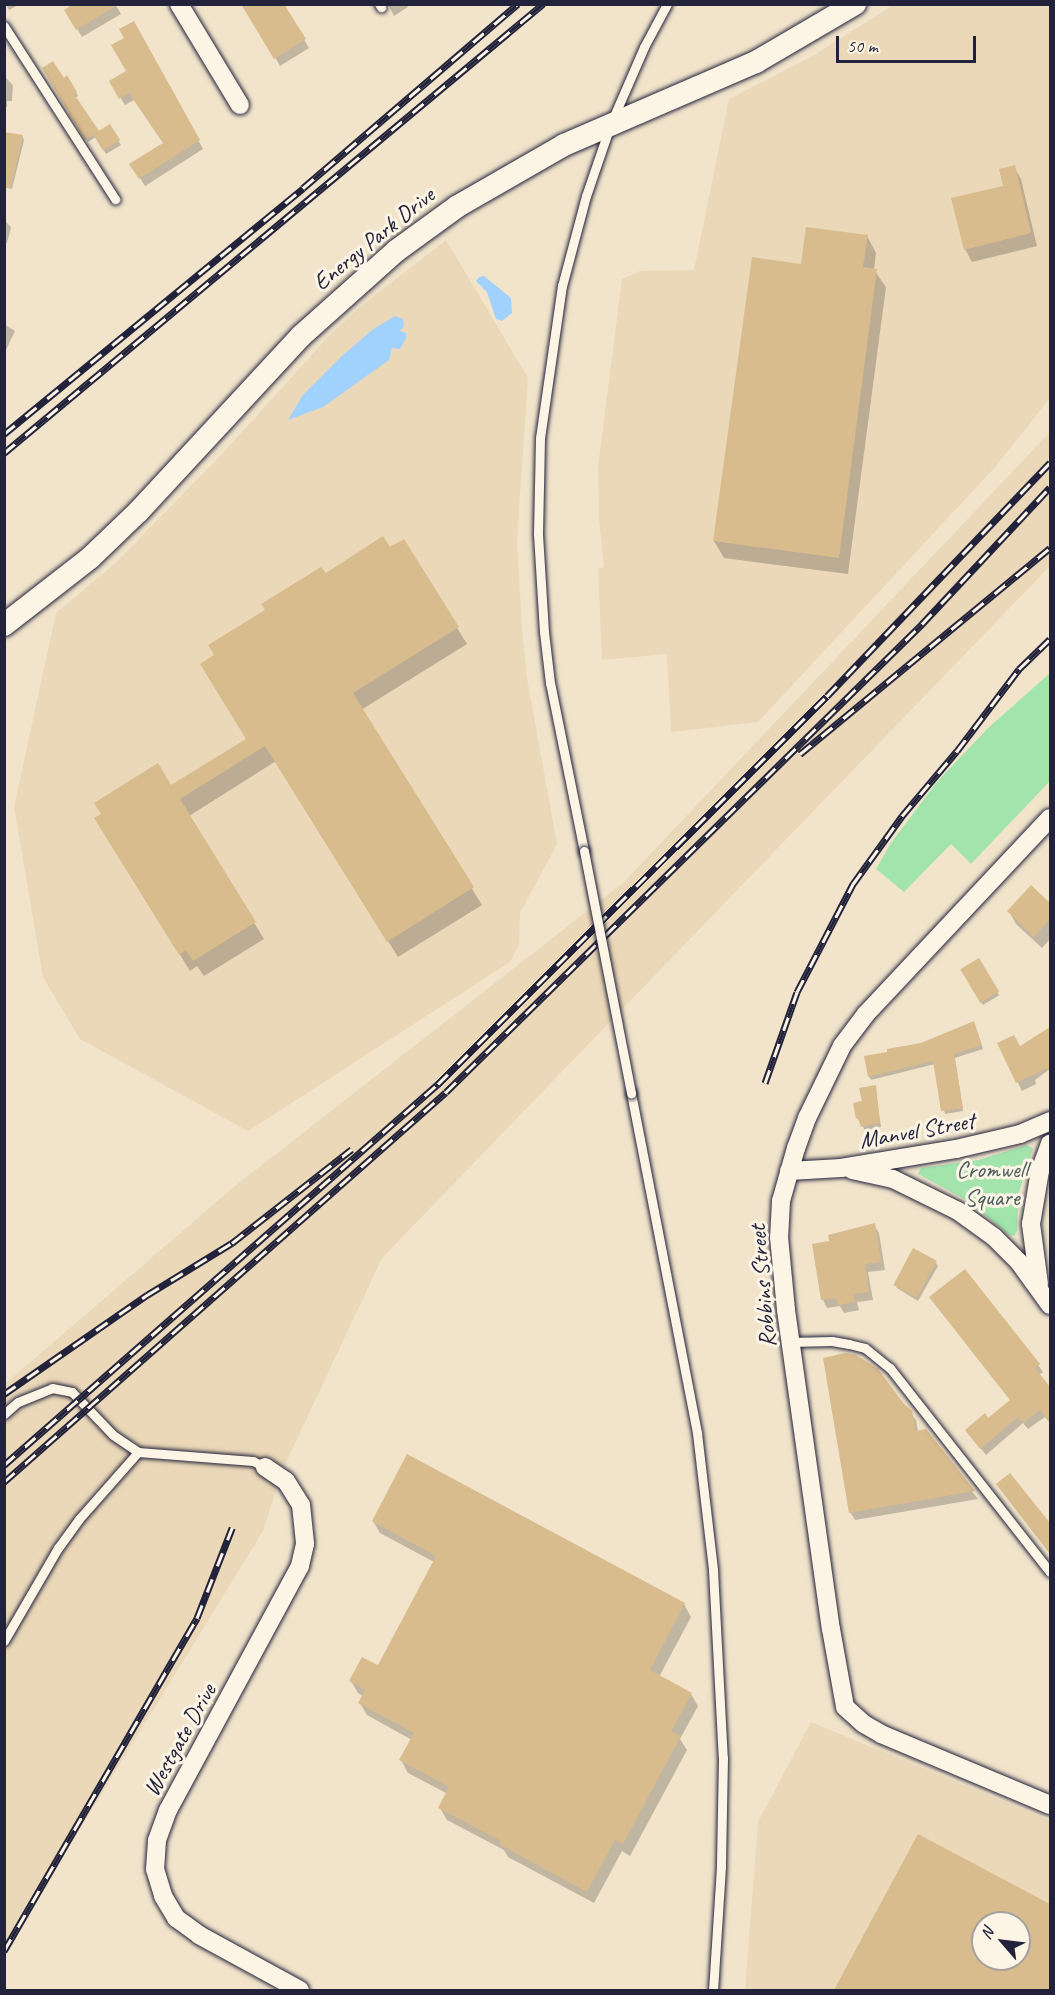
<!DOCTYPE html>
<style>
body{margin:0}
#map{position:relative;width:1055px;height:1995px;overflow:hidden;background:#f1e4cb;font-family:Caveat,sans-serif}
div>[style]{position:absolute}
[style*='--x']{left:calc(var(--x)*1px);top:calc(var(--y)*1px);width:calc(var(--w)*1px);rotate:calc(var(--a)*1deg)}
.built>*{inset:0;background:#ead8b8}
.green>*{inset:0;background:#a3e4ad}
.water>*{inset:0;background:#a1d1fd}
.shadow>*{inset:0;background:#0003;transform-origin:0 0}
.building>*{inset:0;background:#d8bc8d;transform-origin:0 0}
.roads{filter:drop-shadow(0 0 2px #22223b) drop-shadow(0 0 2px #22223b)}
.service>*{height:9px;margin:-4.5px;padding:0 4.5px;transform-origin:4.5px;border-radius:4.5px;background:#fcf5e5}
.minor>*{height:18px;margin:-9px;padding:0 9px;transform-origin:9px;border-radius:9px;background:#fcf5e5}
.tertiary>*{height:22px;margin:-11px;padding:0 11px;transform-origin:11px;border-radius:11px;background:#fcf5e5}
.rail>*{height:7px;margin-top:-3.5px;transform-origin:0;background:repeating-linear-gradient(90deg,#fcf5e5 0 14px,#22223b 0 28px);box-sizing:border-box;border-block:2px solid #22223b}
.bridges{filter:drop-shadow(0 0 2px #22223b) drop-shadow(0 0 2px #22223b)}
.service-bridge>*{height:9px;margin:-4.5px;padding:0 4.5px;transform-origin:4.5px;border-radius:4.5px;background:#fcf5e5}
span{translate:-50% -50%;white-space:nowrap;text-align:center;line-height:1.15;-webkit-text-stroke:6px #fcf5e5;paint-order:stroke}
.street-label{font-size:24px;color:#22223b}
.park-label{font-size:24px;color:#495c5d}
.frame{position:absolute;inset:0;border:6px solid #22223b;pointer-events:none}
.north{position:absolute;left:971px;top:1911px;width:60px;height:60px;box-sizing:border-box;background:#fcf5e5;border:2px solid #a5a1a1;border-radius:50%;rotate:298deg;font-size:16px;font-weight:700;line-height:24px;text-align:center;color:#22223b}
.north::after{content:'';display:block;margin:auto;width:21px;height:27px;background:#22223b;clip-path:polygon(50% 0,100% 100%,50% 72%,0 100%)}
.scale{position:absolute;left:836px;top:36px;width:140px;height:27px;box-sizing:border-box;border:3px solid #22223b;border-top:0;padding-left:8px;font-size:18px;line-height:21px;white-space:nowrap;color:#22223b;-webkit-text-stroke:4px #fcf5e5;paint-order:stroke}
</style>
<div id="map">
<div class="built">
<i style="clip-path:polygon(893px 5px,1050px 5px,1050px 398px,996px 466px,758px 722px,671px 732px,667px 654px,602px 660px,598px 569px,604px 567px,599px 519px,598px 467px,622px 279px,640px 271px,694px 270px,729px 99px,816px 54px)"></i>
<i style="clip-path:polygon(446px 240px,528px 378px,517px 540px,522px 629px,527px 678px,557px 844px,520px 913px,519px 945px,510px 962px,248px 1131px,80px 1039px,43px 977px,14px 807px,56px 613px,114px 564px,221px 455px,328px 337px,361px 306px)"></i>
<i style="clip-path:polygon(1050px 432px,1050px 566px,382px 1258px,282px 1471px,263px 1531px,5px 1951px,5px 1384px,235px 1186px,623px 883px)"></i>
<i style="clip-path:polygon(evenodd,811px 1722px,1050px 1821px,1050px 1990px,745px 1990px,758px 1822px,811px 1722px,983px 1923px,1019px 1923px,1019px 1959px,983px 1959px,983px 1923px)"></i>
</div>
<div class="green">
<i style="clip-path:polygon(1050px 673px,1050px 781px,971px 864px,951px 844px,904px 892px,876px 869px,891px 843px,937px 782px,987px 729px)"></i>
<i style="clip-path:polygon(1027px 1145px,1033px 1148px,1019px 1192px,1017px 1231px,1014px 1236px,1009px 1235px,968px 1201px,918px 1174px,921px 1168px,978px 1160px)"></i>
</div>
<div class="water">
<i style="clip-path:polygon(484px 276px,511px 298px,512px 313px,502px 321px,496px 319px,487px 292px,476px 281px,479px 277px)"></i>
<i style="clip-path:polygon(395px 316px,403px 319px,404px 326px,400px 331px,406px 333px,406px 338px,400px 349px,392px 348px,389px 360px,323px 407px,288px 420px,303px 395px,342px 356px,372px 330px)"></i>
</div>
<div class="shadow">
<i style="clip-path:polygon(6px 4px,20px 4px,9px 10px)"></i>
<i style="clip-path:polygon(72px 4px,115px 4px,121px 14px,82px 37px,66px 10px)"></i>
<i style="clip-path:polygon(245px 4px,283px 4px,309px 48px,280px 66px)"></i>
<i style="clip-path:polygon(388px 4px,407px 4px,408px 7px,394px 16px)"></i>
<i style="clip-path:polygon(133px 23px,203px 149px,145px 186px,131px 164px,164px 144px,134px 100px,125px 105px,111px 82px,128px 72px,126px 38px)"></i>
<i style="clip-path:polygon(44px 69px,64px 80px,67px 78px,78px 96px,75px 98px,98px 133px,109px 126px,121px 145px,106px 154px,96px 137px,88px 142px)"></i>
<i style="clip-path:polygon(4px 76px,13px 85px,12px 101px,7px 101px,7px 107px,4px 107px)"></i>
<i style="clip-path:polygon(22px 136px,24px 140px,12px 189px,4px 187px,4px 137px)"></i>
<i style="clip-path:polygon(1014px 167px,1021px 179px,1037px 246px,972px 262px,965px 249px,1005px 187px)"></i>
<i style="clip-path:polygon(4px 220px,11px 227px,7px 243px,4px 242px)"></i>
<i style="clip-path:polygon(867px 236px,876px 253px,874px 270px,886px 287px,848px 574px,724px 558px,714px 541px,803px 266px)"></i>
<i style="clip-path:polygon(4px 324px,15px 331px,6px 350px,4px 349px)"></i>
<i style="clip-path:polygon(403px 541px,467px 644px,361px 710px,482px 905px,398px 957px,276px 761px,189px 816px,264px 939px,204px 976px,197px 966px,190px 971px,106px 835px,171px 787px,247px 740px,325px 575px)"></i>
<i style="clip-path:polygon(1031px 887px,1050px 905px,1050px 939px,1042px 948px,1016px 924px,1009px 911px)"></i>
<i style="left:978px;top:960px;width:41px;height:19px;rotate:59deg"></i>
<i style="clip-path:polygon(975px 1026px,983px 1049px,955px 1058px,963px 1111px,945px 1114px,935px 1064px,871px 1080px,869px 1076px,922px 1044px)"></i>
<i style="clip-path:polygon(1050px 1029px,1050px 1069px,1035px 1080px,1036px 1084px,1022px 1091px,999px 1044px,1020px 1048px)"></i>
<i style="clip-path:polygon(875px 1086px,881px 1127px,865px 1130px,857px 1118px,863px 1102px)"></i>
<i style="clip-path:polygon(874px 1225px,879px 1233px,885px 1270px,868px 1272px,873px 1300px,857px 1302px,859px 1310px,844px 1313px,840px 1306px,827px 1308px,823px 1300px,830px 1243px)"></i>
<i style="clip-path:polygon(936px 1263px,938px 1266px,918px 1301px,897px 1288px,895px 1285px)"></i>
<i style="clip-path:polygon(936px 1305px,1038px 1365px,1043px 1372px,1039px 1375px,1050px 1389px,1050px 1423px,1045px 1417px,1028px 1429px,1023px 1423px,986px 1455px,967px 1431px,988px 1420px,1011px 1401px)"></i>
<i style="clip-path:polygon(902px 1405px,916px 1420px,918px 1432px,926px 1431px,978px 1499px,855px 1520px,850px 1512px)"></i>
<i style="clip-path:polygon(373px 1521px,684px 1604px,691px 1617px,659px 1677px,691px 1694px,698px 1706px,680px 1739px,687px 1750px,630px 1856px,622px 1851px,594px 1903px,508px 1857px,504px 1850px,447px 1820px,440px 1808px,448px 1794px,408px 1773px,401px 1760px,412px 1740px,367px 1715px,360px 1703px,363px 1696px,358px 1693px,351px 1681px,378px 1667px,434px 1562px,380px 1533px)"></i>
<i style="clip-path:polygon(evenodd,919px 1836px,1050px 1906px,1050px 1990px,835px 1990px,919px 1836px,983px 1923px,1019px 1923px,1019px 1959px,983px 1959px,983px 1923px)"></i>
</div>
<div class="building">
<i style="clip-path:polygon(73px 4px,119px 4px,76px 30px,64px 10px)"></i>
<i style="clip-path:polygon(241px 4px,284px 4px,306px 39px,274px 59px)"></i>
<i style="clip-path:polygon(134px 21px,200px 140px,139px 179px,129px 164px,163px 143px,129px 93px,119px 99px,109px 81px,126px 71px,111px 45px,124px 38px,119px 29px)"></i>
<i style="clip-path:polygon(53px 61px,64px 78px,67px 75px,77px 92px,74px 94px,99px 131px,85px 140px,42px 68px)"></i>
<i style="left:110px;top:124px;width:19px;height:20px;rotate:58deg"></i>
<i style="clip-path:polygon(4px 132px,23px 135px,11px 188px,4px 187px)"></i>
<i style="clip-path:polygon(1015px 165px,1031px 233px,964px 250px,951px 198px,1003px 186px,999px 169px)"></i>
<i style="clip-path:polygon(806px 227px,868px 235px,863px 267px,877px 269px,839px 558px,713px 541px,752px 257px,801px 264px)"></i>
<i style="clip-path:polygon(383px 536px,390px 547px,404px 539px,459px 627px,353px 693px,474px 887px,387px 942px,265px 746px,180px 799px,256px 922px,193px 961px,186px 950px,179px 955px,94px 818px,101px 814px,94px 803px,158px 763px,171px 785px,246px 739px,200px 664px,214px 655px,208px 645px,265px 610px,261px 604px,321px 567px,326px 573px)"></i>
<i style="clip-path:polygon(1031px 885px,1050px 903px,1050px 919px,1034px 937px,1007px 911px)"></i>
<i style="left:979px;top:958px;width:39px;height:22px;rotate:59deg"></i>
<i style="clip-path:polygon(974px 1021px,982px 1045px,954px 1054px,963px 1108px,941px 1111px,933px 1061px,868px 1077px,864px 1056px,887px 1052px,887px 1049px,921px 1043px)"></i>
<i style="clip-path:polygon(1050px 1027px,1050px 1067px,1016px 1083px,997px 1043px,1014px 1035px,1020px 1046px)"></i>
<i style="clip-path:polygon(876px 1085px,880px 1123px,861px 1127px,858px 1118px,856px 1119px,853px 1103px,862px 1101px,859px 1088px)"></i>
<i style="clip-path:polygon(875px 1223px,881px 1262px,865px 1264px,869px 1292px,854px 1294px,855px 1302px,838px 1305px,836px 1298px,821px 1300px,812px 1244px,829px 1241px,828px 1235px)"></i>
<i style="left:913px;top:1248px;width:27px;height:42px;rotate:28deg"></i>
<i style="clip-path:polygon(965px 1269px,1040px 1364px,1035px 1368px,1050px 1387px,1050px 1423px,1040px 1410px,1023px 1423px,1018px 1417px,980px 1449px,965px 1430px,985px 1413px,988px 1418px,1010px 1400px,929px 1297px)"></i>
<i style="clip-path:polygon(845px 1353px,856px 1355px,878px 1369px,904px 1404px,912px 1411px,916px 1431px,926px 1429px,975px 1491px,849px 1513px,823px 1358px)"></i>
<i style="clip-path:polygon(407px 1454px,685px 1603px,650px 1670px,692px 1693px,671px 1732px,681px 1736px,623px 1844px,615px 1840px,587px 1892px,499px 1844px,501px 1841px,438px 1808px,449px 1787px,399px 1760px,414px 1733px,358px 1703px,365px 1690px,349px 1681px,362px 1657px,378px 1665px,436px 1556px,372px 1521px)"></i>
<i style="clip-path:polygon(1010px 1473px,1050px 1523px,1050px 1554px,996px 1484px)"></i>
<i style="clip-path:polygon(evenodd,918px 1834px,1050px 1904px,1050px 1990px,834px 1990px,918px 1834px,983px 1923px,1019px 1923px,1019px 1959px,983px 1959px,983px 1923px)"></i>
</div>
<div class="roads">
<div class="service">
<i style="--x:379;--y:4;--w:4;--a:56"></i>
<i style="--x:4;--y:26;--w:206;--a:57.3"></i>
<i style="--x:584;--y:851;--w:171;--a:-101.4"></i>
<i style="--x:550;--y:683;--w:51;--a:-96.7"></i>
<i style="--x:544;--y:632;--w:98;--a:-93.5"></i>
<i style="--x:538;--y:534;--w:96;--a:-88.8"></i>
<i style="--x:540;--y:438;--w:154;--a:-81.8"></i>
<i style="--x:562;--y:286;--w:93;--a:-75.1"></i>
<i style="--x:586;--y:196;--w:77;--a:-71.1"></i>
<i style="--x:611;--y:123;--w:83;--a:-66.5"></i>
<i style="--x:644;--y:47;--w:49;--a:-61.9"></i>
<i style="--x:631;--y:1093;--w:346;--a:79"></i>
<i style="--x:697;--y:1433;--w:138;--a:83.3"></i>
<i style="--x:713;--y:1570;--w:188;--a:87"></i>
<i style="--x:723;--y:1758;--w:109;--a:91.1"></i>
<i style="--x:721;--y:1867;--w:123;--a:93.7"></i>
<i style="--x:790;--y:1342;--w:42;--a:-1.4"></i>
<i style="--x:832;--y:1341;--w:17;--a:10"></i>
<i style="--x:849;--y:1344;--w:16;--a:14"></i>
<i style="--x:865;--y:1348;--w:32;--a:39"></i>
<i style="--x:890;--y:1368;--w:259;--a:51.9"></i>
<i style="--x:4;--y:1414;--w:18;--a:-41"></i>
<i style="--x:18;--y:1402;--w:37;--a:-22"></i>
<i style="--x:52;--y:1388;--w:20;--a:11"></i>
<i style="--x:72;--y:1392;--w:59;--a:46.4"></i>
<i style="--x:113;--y:1435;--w:30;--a:34"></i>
<i style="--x:138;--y:1452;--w:115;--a:4.5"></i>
<i style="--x:253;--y:1461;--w:13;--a:27"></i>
<i style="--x:4;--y:1641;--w:108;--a:-59.9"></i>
<i style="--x:58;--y:1548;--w:36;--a:-54"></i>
<i style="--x:79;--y:1519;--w:89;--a:-48.6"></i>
</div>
<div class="minor">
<i style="--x:179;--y:4;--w:118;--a:58.9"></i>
<i style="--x:1050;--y:818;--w:269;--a:133.2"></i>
<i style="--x:866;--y:1014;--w:40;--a:127"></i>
<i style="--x:842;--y:1046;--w:80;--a:115.9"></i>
<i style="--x:807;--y:1118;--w:32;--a:110"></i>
<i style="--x:796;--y:1148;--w:55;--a:105.8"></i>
<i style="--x:781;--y:1201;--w:36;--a:93"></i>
<i style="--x:779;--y:1237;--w:73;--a:84.5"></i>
<i style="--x:786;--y:1310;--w:322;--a:82"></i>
<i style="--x:831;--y:1629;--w:79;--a:79.8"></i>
<i style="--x:845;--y:1707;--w:25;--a:42"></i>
<i style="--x:864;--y:1724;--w:20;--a:30"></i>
<i style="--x:881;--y:1734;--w:183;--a:22.8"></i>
<i style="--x:852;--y:1170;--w:42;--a:12.4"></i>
<i style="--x:893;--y:1179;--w:72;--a:26.2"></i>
<i style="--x:958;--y:1211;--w:44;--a:35.8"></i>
<i style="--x:994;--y:1237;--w:35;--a:45"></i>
<i style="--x:1019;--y:1262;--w:53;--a:54.2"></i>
<i style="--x:789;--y:1171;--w:52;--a:-3.3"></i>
<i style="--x:841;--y:1168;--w:117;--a:-9.4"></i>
<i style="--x:956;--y:1149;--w:66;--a:-13.2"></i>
<i style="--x:1020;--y:1134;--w:33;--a:-23"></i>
<i style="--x:1039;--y:1284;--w:61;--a:-97.6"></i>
<i style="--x:1031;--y:1224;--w:54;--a:-80.4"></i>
<i style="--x:1040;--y:1171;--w:29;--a:-70"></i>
<i style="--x:265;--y:1467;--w:25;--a:34"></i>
<i style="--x:286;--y:1481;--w:28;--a:58"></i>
<i style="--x:301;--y:1505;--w:39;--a:84"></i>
<i style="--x:305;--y:1544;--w:23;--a:103"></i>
<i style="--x:300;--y:1566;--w:277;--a:118.4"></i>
<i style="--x:168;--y:1810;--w:33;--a:110"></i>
<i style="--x:157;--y:1841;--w:28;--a:94"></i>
<i style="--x:155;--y:1869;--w:28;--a:73"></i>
<i style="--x:163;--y:1896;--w:26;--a:59"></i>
<i style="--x:176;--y:1918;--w:29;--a:36"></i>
<i style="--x:199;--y:1935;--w:115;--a:28.6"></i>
</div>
<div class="tertiary">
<i style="--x:4;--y:625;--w:109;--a:-37.9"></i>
<i style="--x:90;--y:558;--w:68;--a:-43.8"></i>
<i style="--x:139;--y:511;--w:238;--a:-47.2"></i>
<i style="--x:301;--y:336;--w:127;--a:-41.8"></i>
<i style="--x:396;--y:251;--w:77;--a:-36"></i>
<i style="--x:458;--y:206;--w:122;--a:-29.9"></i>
<i style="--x:564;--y:145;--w:209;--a:-23.4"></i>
<i style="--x:756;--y:62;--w:115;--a:-30.4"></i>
</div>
</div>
<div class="rail">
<i style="--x:4;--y:434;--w:387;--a:-39.4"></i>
<i style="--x:303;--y:188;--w:283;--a:-40.6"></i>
<i style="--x:4;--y:453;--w:702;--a:-39.8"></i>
<i style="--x:800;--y:754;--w:324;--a:-39.5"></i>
<i style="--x:765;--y:1083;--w:96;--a:-70.6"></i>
<i style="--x:797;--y:992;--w:122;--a:-62.6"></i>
<i style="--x:853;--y:884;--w:84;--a:-54.2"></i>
<i style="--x:902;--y:816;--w:85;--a:-49.8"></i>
<i style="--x:957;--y:751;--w:103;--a:-52.9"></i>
<i style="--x:1019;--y:669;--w:43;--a:-44.1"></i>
<i style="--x:4;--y:1394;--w:174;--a:-34.7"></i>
<i style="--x:147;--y:1295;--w:100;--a:-31.5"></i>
<i style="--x:232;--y:1243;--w:152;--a:-38.1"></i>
<i style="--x:4;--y:1465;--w:578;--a:-41.28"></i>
<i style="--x:438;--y:1084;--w:549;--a:-44.93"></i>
<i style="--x:827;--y:696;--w:323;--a:-46.3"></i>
<i style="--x:4;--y:1482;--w:589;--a:-41.42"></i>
<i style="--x:446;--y:1092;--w:668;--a:-44.51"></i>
<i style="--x:922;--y:624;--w:187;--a:-46.9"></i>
<i style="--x:4;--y:1951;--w:385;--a:-59.9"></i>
<i style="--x:197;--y:1618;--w:97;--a:-68.7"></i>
</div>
<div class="bridges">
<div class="service-bridge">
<i style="--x:584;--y:851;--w:247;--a:79"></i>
</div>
</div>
<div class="street-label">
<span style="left:374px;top:239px;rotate:-39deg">Energy Park Drive</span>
<span style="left:917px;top:1131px;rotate:-10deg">Manvel Street</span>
<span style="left:763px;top:1286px;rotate:-95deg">Robbins Street</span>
<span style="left:180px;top:1740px;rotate:-61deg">Westgate Drive</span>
</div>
<div class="park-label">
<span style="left:992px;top:1184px">Cromwell<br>Square</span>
</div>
<div class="frame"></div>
<div class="north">N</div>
<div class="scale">50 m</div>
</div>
